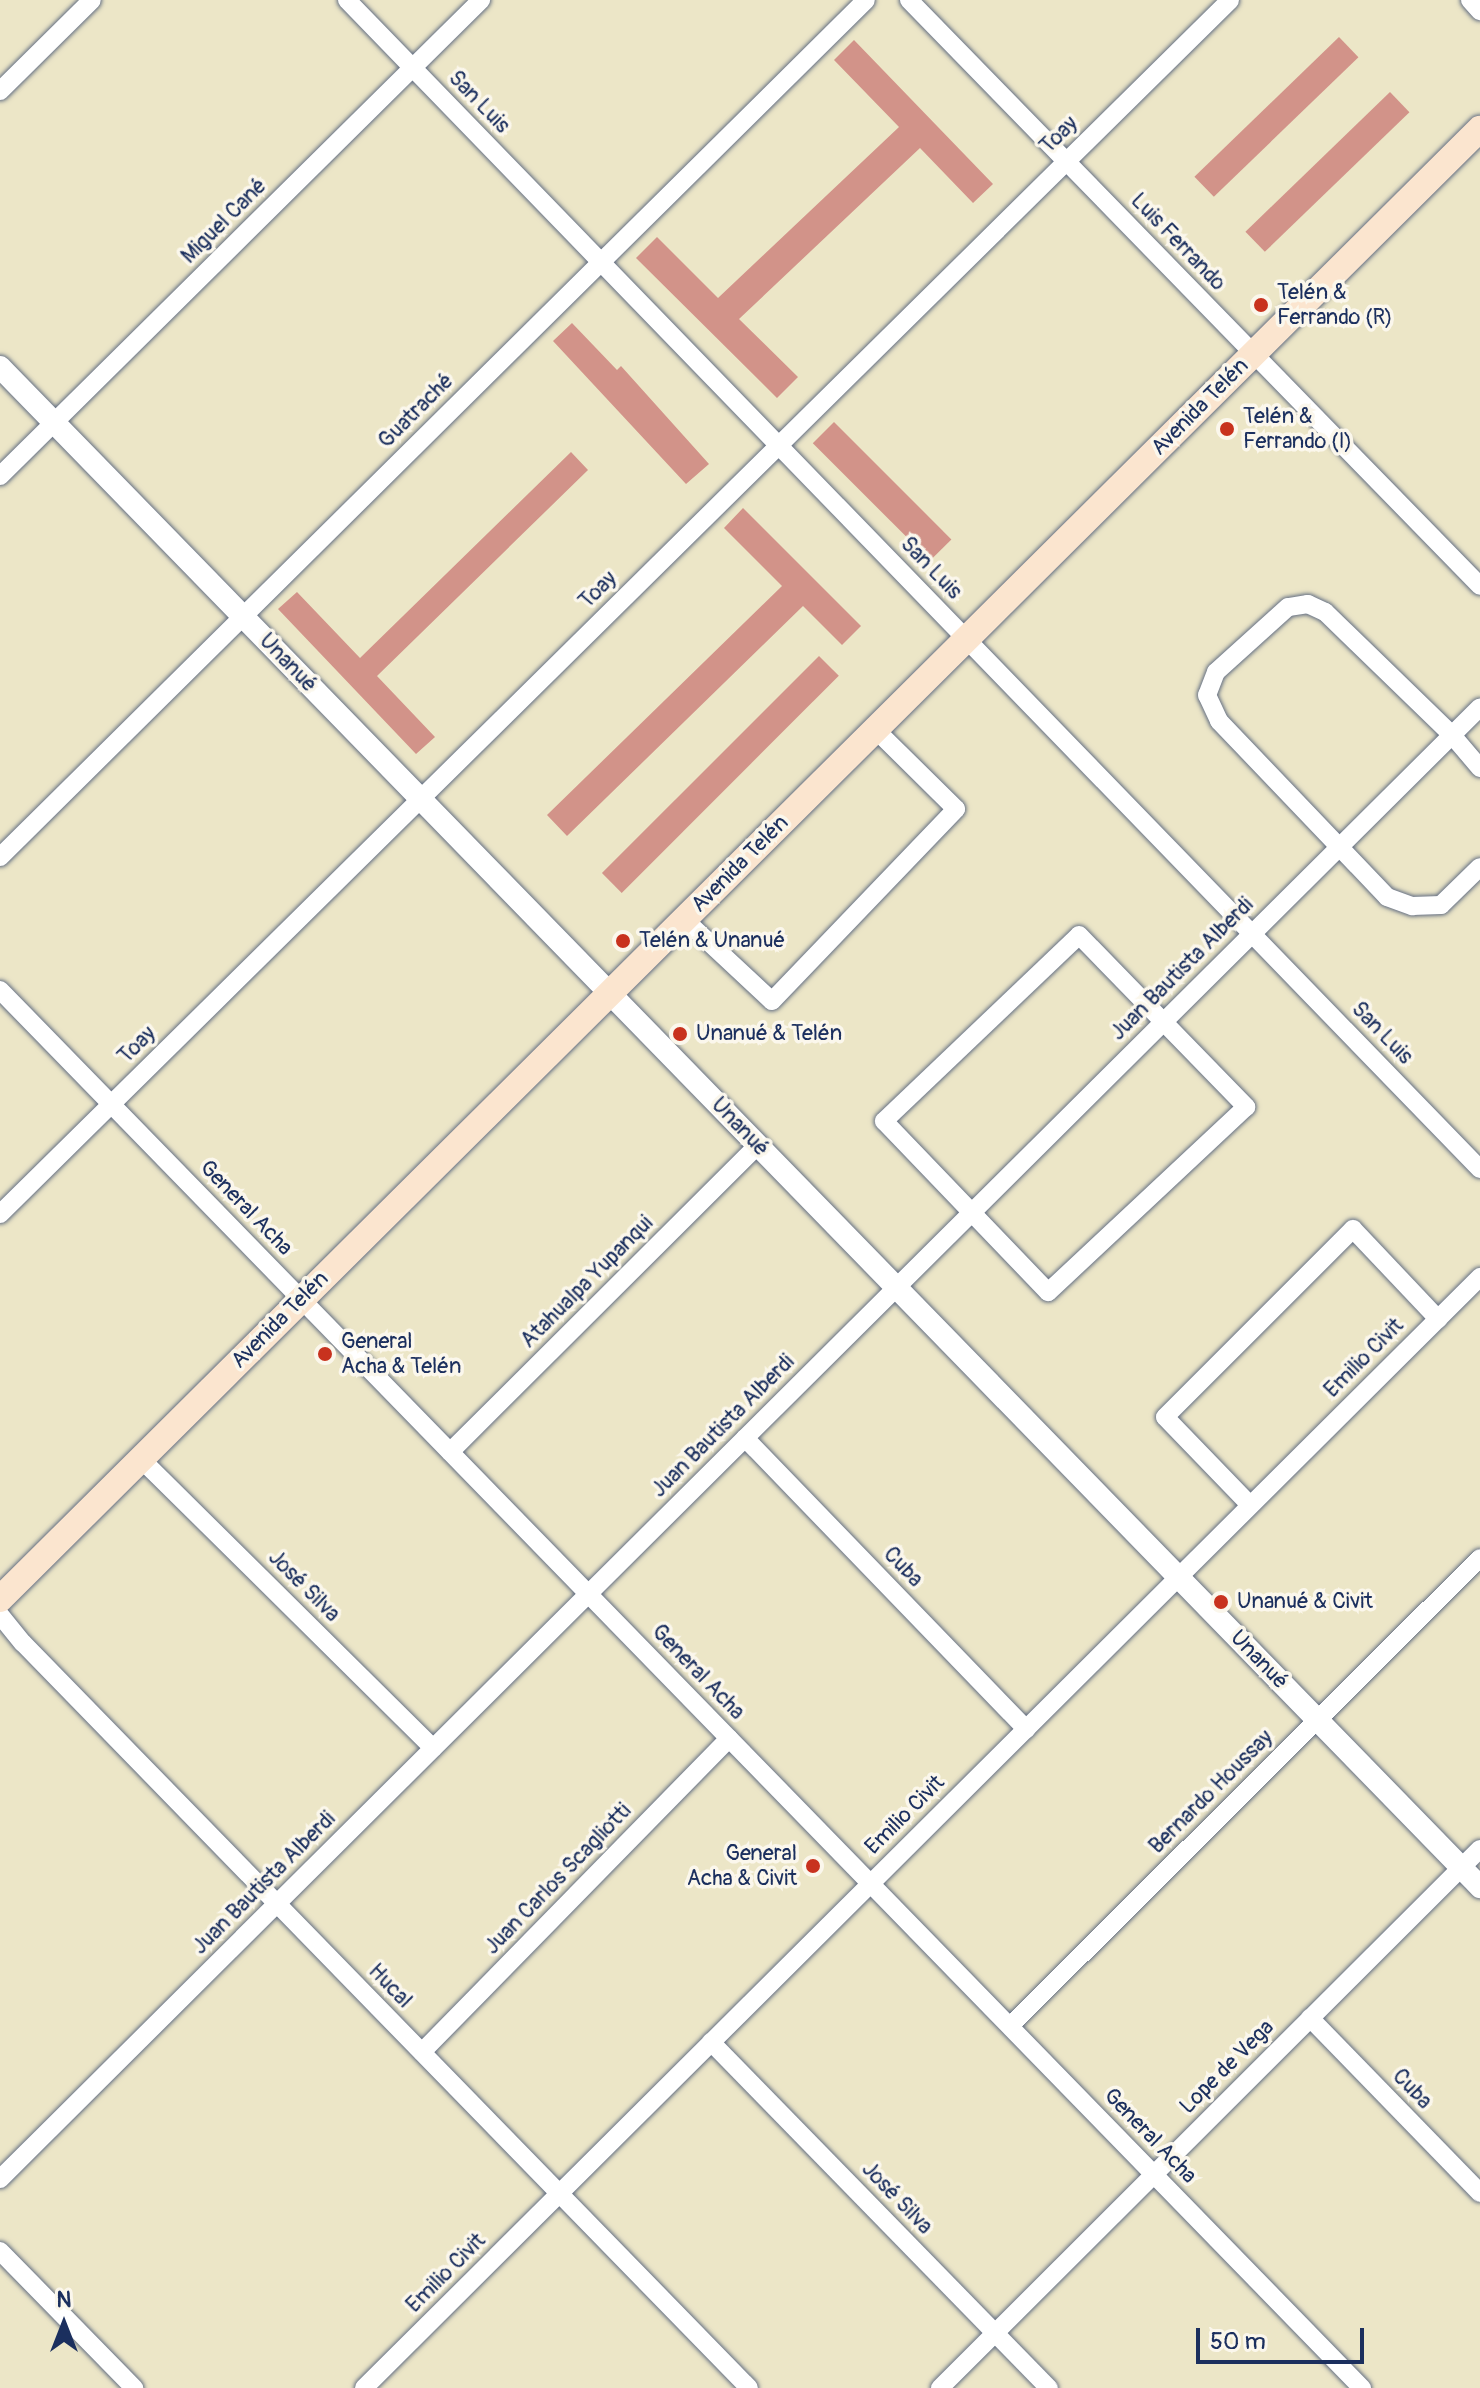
<!DOCTYPE html>
<meta charset="utf-8">
<style>
body{margin:0}
#map{position:relative;width:1480px;height:2388px;overflow:hidden;background:#ece6c7;font-family:Pangolin,sans-serif}
div>[style]{position:absolute}
[style*='--x']{left:calc(var(--x)*1px);top:calc(var(--y)*1px);width:calc(var(--w)*1px);rotate:calc(var(--a)*1deg)}
.building>*{inset:0;background:#d29389;transform-origin:0 0}
.roads{filter:drop-shadow(0 0 2px #646f83) drop-shadow(0 0 2px #646f83)}
.minor>*{height:18px;margin:-9px;padding:0 9px;transform-origin:9px;border-radius:9px;background:#fff}
.tertiary>*{height:22px;margin:-11px;padding:0 11px;transform-origin:11px;border-radius:11px;background:#fff}
.secondary>*{height:26px;margin:-13px;padding:0 13px;transform-origin:13px;border-radius:13px;background:#fbe5cf}
.dots>*{width:22px;height:22px;translate:-50% -50%;box-sizing:border-box;border:4px solid #fbf7ec;border-radius:50%}
span{translate:-50% -50%;white-space:nowrap;text-align:center;line-height:1.15;-webkit-text-stroke:7px #fbf7ec;paint-order:stroke}
.street-label{font-size:22px;color:#1b2f5e}
.poi-label{font-size:22px;color:#1b2f5e}
.left{translate:0 -50%;text-align:left}
.right{translate:-100% -50%;text-align:right}
.north{position:absolute;left:24px;top:2284px;width:80px;height:80px;-webkit-text-stroke:6px #fbf7ec;paint-order:stroke;rotate:0deg;font-size:22px;font-weight:700;line-height:32px;text-align:center;color:#1b2f5e}
.north::after{content:'';display:block;margin:auto;width:28px;height:36px;background:#1b2f5e;clip-path:polygon(50% 0,100% 100%,50% 72%,0 100%)}
.scale{position:absolute;left:1196px;top:2328px;width:168px;height:36px;box-sizing:border-box;border:4px solid #1b2f5e;border-top:0;padding-left:10px;font-size:24px;line-height:28px;white-space:nowrap;color:#1b2f5e;-webkit-text-stroke:6px #fbf7ec;paint-order:stroke}
</style>
<div id="map">
<div class="building">
<i style="left:1339px;top:37px;width:28px;height:201px;rotate:46deg"></i>
<i style="clip-path:polygon(854px 40px,993px 184px,973px 203px,920px 148px,739px 319px,798px 377px,777px 398px,636px 258px,657px 237px,718px 298px,899px 127px,834px 60px)"></i>
<i style="left:1390px;top:92px;width:28px;height:201px;rotate:46deg"></i>
<i style="clip-path:polygon(572px 323px,617px 370px,621px 366px,709px 464px,686px 484px,553px 341px)"></i>
<i style="left:834px;top:422px;width:166px;height:30px;rotate:45deg"></i>
<i style="clip-path:polygon(571px 452px,588px 470px,377px 676px,435px 737px,416px 754px,278px 609px,297px 592px,360px 658px)"></i>
<i style="clip-path:polygon(743px 508px,861px 626px,842px 645px,803px 606px,567px 836px,547px 815px,782px 586px,724px 528px)"></i>
<i style="left:819px;top:656px;width:28px;height:307px;rotate:45deg"></i>
</div>
<div class="roads">
<div class="minor">
<i style="--x:347;--y:0;--w:1628;--a:45.9"></i>
<i style="--x:909;--y:0;--w:818;--a:45.74"></i>
<i style="--x:1470;--y:0;--w:15;--a:48"></i>
<i style="--x:0;--y:91;--w:129;--a:-44.7"></i>
<i style="--x:0;--y:476;--w:677;--a:-44.7"></i>
<i style="--x:1480;--y:768;--w:43;--a:-130.3"></i>
<i style="--x:1452;--y:735;--w:177;--a:-135.9"></i>
<i style="--x:1325;--y:612;--w:19;--a:-155"></i>
<i style="--x:1308;--y:604;--w:20;--a:171"></i>
<i style="--x:1288;--y:607;--w:97;--a:137.9"></i>
<i style="--x:1216;--y:672;--w:25;--a:111"></i>
<i style="--x:1207;--y:695;--w:29;--a:65"></i>
<i style="--x:1219;--y:721;--w:243;--a:46.3"></i>
<i style="--x:1387;--y:897;--w:27;--a:20"></i>
<i style="--x:1412;--y:906;--w:29;--a:-2"></i>
<i style="--x:1441;--y:905;--w:54;--a:-44.3"></i>
<i style="--x:0;--y:857;--w:1218;--a:-44.7"></i>
<i style="--x:684;--y:919;--w:120;--a:43"></i>
<i style="--x:772;--y:1001;--w:266;--a:-46.2"></i>
<i style="--x:956;--y:809;--w:114;--a:-135.4"></i>
<i style="--x:1079;--y:935;--w:240;--a:45.8"></i>
<i style="--x:1246;--y:1107;--w:271;--a:136.9"></i>
<i style="--x:1048;--y:1292;--w:237;--a:-133.8"></i>
<i style="--x:884;--y:1121;--w:269;--a:-43.6"></i>
<i style="--x:0;--y:990;--w:1952;--a:45.75"></i>
<i style="--x:0;--y:1214;--w:1728;--a:-44.62"></i>
<i style="--x:745;--y:1438;--w:405;--a:46"></i>
<i style="--x:450;--y:1452;--w:435;--a:-44.9"></i>
<i style="--x:141;--y:1459;--w:411;--a:44.7"></i>
<i style="--x:1250;--y:1505;--w:122;--a:-134"></i>
<i style="--x:1165;--y:1417;--w:266;--a:-45"></i>
<i style="--x:1353;--y:1229;--w:124;--a:46.6"></i>
<i style="--x:0;--y:1615;--w:36;--a:51"></i>
<i style="--x:23;--y:1643;--w:1040;--a:45.74"></i>
<i style="--x:1310;--y:2018;--w:244;--a:45.8"></i>
<i style="--x:1010;--y:2026;--w:663;--a:-44.88"></i>
<i style="--x:711;--y:2042;--w:484;--a:45.7"></i>
<i style="--x:422;--y:2052;--w:439;--a:-45.6"></i>
<i style="--x:0;--y:2179;--w:2087;--a:-44.84"></i>
<i style="--x:0;--y:2251;--w:192;--a:45.6"></i>
<i style="--x:364;--y:2388;--w:1575;--a:-44.87"></i>
<i style="--x:940;--y:2388;--w:763;--a:-44.95"></i>
</div>
<div class="tertiary">
<i style="--x:0;--y:367;--w:2122;--a:45.76"></i>
</div>
<div class="secondary">
<i style="--x:0;--y:1599;--w:2086;--a:-44.81"></i>
</div>
</div>
<div class="dots">
<i style="left:1261px;top:305px;background:#c8321e"></i>
<i style="left:1227px;top:429px;background:#c8321e"></i>
<i style="left:623px;top:941px;background:#c8321e"></i>
<i style="left:680px;top:1034px;background:#c8321e"></i>
<i style="left:325px;top:1354px;background:#c8321e"></i>
<i style="left:1221px;top:1602px;background:#c8321e"></i>
<i style="left:813px;top:1866px;background:#c8321e"></i>
</div>
<div class="street-label">
<span style="left:479px;top:102px;rotate:46deg">San Luis</span>
<span style="left:1059px;top:135px;rotate:-45deg">Toay</span>
<span style="left:224px;top:221px;rotate:-45deg">Miguel Cané</span>
<span style="left:1178px;top:242px;rotate:46deg">Luis Ferrando</span>
<span style="left:1200px;top:407px;rotate:-45deg">Avenida Telén</span>
<span style="left:416px;top:411px;rotate:-45deg">Guatraché</span>
<span style="left:931px;top:568px;rotate:46deg">San Luis</span>
<span style="left:598px;top:590px;rotate:-45deg">Toay</span>
<span style="left:288px;top:663px;rotate:46deg">Unanué</span>
<span style="left:740px;top:864px;rotate:-45deg">Avenida Telén</span>
<span style="left:1182px;top:969px;rotate:-45deg">Juan Bautista Alberdi</span>
<span style="left:1382px;top:1033px;rotate:46deg">San Luis</span>
<span style="left:137px;top:1045px;rotate:-45deg">Toay</span>
<span style="left:740px;top:1127px;rotate:46deg">Unanué</span>
<span style="left:246px;top:1208px;rotate:46deg">General Acha</span>
<span style="left:587px;top:1282px;rotate:-45deg">Atahualpa Yupanqui</span>
<span style="left:280px;top:1320px;rotate:-45deg">Avenida Telén</span>
<span style="left:1364px;top:1358px;rotate:-45deg">Emilio Civit</span>
<span style="left:723px;top:1426px;rotate:-45deg">Juan Bautista Alberdi</span>
<span style="left:903px;top:1567px;rotate:46deg">Cuba</span>
<span style="left:304px;top:1586px;rotate:45deg">José Silva</span>
<span style="left:1259px;top:1660px;rotate:46deg">Unanué</span>
<span style="left:698px;top:1672px;rotate:46deg">General Acha</span>
<span style="left:1211px;top:1792px;rotate:-45deg">Bernardo Houssay</span>
<span style="left:905px;top:1815px;rotate:-45deg">Emilio Civit</span>
<span style="left:558px;top:1879px;rotate:-46deg">Juan Carlos Scagliotti</span>
<span style="left:264px;top:1883px;rotate:-45deg">Juan Bautista Alberdi</span>
<span style="left:390px;top:1986px;rotate:46deg">Hucal</span>
<span style="left:1227px;top:2067px;rotate:-45deg">Lope de Vega</span>
<span style="left:1412px;top:2089px;rotate:46deg">Cuba</span>
<span style="left:1150px;top:2136px;rotate:46deg">General Acha</span>
<span style="left:897px;top:2198px;rotate:46deg">José Silva</span>
<span style="left:446px;top:2273px;rotate:-45deg">Emilio Civit</span>
</div>
<div class="poi-label">
<span class="left" style="left:1277px;top:305px">Telén &amp;<br>Ferrando (R)</span>
<span class="left" style="left:1243px;top:429px">Telén &amp;<br>Ferrando (I)</span>
<span class="left" style="left:639px;top:941px">Telén &amp; Unanué</span>
<span class="left" style="left:696px;top:1034px">Unanué &amp; Telén</span>
<span class="left" style="left:341px;top:1354px">General<br>Acha &amp; Telén</span>
<span class="left" style="left:1237px;top:1602px">Unanué &amp; Civit</span>
<span class="right" style="left:797px;top:1866px">General<br>Acha &amp; Civit</span>
</div>
<div class="north">N</div>
<div class="scale">50 m</div>
</div>
